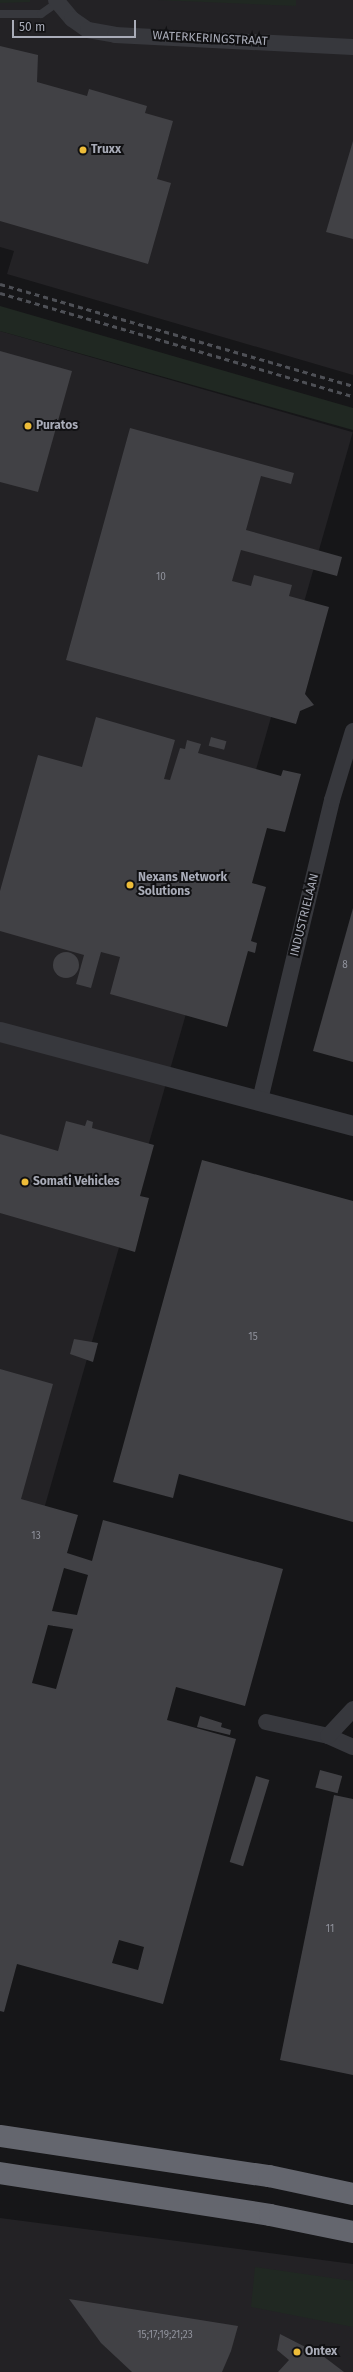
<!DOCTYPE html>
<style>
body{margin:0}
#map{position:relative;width:353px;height:2372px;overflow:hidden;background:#161618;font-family:"Fira Sans",sans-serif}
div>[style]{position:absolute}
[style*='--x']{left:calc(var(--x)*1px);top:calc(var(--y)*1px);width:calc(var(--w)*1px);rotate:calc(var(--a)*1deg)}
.built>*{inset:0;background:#232225;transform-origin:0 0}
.green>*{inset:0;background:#202822}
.building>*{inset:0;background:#414145;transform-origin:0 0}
.round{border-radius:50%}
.service>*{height:8px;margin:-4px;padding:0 4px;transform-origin:4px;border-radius:4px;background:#37383d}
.minor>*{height:16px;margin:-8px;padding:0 8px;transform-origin:8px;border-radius:8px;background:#37383d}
.tertiary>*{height:20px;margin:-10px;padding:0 10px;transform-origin:10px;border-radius:10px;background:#37383d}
.motorway>*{height:22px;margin:-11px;padding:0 11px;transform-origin:11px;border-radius:11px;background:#64666e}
.rail>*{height:3px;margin-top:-1.5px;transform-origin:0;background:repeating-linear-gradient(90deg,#4e5056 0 5px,transparent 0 9px)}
.dots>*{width:11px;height:11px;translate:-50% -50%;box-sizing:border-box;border:2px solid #111113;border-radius:50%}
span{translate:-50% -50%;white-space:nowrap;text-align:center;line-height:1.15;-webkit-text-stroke:4px #111113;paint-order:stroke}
.number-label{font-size:10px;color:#8f919b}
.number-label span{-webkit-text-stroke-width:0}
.street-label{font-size:12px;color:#a9acb8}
.poi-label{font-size:12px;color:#a9acb8;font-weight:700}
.left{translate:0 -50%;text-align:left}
.scale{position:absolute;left:12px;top:20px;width:124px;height:18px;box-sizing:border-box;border:2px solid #a9acb8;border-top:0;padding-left:5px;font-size:12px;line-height:14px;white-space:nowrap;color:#a9acb8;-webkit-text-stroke:3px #111113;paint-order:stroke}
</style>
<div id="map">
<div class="built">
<i style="clip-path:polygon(0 0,353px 0,353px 375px,7px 274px,14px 251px,0 247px)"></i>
<i style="left:0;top:331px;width:367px;height:1763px;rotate:16deg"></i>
<i style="clip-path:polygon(0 2218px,353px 2264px,353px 2372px,0 2372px)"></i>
</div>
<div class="green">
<i style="clip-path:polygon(0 0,30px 0,30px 2px,0 3px)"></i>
<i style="clip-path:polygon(158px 0,296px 0,296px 6px)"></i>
<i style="clip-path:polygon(0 306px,353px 408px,353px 430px,0 331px)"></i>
<i style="clip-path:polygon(255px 2267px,353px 2281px,353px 2327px,251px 2307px)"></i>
</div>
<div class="building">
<i style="clip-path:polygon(0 46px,38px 55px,37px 82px,87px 96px,89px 89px,147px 106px,145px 113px,173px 121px,157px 179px,171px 183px,148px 264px,0 221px)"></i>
<i style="clip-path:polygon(353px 141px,353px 239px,326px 232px)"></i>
<i style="clip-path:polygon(0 351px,72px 371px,38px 492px,0 482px)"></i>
<i style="clip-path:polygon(130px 428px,294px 473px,291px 484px,261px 476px,246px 530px,342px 557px,337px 576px,241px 550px,232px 581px,251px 586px,254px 575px,292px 585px,289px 596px,329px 607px,305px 694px,314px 705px,300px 711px,296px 724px,66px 660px)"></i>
<i style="clip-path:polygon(96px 717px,175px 740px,164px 779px,170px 780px,180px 748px,185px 749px,187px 740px,201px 744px,198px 753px,281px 776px,283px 770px,301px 774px,285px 832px,267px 828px,252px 883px,266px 887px,251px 941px,257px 943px,255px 953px,248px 951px,227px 1027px,110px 994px,120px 957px,101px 952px,91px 988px,76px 984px,84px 955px,0 931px,0 891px,38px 755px,82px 767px)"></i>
<i style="left:211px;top:737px;width:16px;height:9px;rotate:15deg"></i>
<i style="clip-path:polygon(353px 908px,353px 1062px,313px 1051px)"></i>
<i class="round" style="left:53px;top:952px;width:26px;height:26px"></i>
<i style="clip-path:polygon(87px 1120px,93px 1122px,92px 1128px,154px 1145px,140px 1196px,149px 1198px,135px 1252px,0 1213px,0 1134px,58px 1151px,66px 1121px,85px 1126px)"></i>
<i style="clip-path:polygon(202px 1160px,353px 1201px,353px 1522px,179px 1474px,173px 1498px,113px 1482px)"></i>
<i style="clip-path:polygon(74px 1339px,98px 1343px,93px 1362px,70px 1354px)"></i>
<i style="clip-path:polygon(evenodd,0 1369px,53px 1384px,21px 1499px,78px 1515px,67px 1553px,92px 1561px,103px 1520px,283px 1569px,245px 1706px,176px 1687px,167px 1720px,236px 1739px,163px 2004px,17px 1964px,4px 2012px,0 2011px,0 1369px,64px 1568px,88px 1575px,77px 1615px,52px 1611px,64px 1568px,0 1369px,48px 1625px,73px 1629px,56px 1689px,32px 1683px,48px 1625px,0 1369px,119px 1940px,144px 1947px,138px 1970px,112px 1963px,119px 1940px)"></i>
<i style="clip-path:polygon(200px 1716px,222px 1723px,221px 1727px,231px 1730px,230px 1735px,197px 1727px)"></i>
<i style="left:320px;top:1770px;width:23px;height:18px;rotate:15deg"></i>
<i style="left:256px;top:1776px;width:14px;height:90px;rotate:17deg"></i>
<i style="clip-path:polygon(334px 1795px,353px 1799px,353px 2075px,280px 2060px)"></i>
<i style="clip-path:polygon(69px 2299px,238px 2326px,231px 2351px,222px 2372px,132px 2372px,101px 2343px)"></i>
<i style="clip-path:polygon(280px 2334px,323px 2356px,344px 2372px,278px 2372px,289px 2360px,277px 2350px)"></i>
</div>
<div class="service">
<i style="--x:0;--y:14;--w:41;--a:0"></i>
<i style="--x:41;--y:14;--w:19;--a:-35"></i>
</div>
<div class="minor">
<i style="--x:56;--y:0;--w:25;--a:50"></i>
<i style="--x:72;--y:19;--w:19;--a:35"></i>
<i style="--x:88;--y:30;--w:27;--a:10"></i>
<i style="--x:115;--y:35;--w:238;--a:2.9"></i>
<i style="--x:260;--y:1100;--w:309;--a:-76.5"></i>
<i style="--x:332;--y:800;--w:72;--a:-73.1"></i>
<i style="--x:266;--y:1722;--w:64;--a:12.7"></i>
<i style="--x:328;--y:1736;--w:27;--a:24"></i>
<i style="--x:328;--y:1736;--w:37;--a:-47"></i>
</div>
<div class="tertiary">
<i style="--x:0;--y:1032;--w:365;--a:14.9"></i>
</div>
<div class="motorway">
<i style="--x:0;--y:2136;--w:272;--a:8.5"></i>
<i style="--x:269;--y:2176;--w:86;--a:12.1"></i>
<i style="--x:0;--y:2173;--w:273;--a:8.8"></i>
<i style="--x:270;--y:2215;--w:85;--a:11.6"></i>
</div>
<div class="rail">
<i style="--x:0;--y:284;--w:367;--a:16.1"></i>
<i style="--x:0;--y:293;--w:368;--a:16.3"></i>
</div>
<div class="dots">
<i style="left:83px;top:150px;background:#edbc39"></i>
<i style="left:28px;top:426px;background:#edbc39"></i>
<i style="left:130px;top:885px;background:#edbc39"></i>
<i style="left:25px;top:1182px;background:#edbc39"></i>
<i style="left:297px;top:2352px;background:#edbc39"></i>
</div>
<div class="number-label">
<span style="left:161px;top:578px">10</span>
<span style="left:345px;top:966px">8</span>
<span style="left:253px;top:1338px">15</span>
<span style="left:36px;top:1537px">13</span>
<span style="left:330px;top:1930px">11</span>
<span style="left:165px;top:2336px">15;17;19;21;23</span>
</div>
<div class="street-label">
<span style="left:210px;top:39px;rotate:3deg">WATERKERINGSTRAAT</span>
<span style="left:305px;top:915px;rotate:-76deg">INDUSTRIELAAN</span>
</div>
<div class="poi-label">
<span class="left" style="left:91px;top:150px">Truxx</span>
<span class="left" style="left:36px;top:426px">Puratos</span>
<span class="left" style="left:138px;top:885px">Nexans Network<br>Solutions</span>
<span class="left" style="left:33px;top:1182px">Somati Vehicles</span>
<span class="left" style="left:305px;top:2352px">Ontex</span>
</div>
<div class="scale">50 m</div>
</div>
